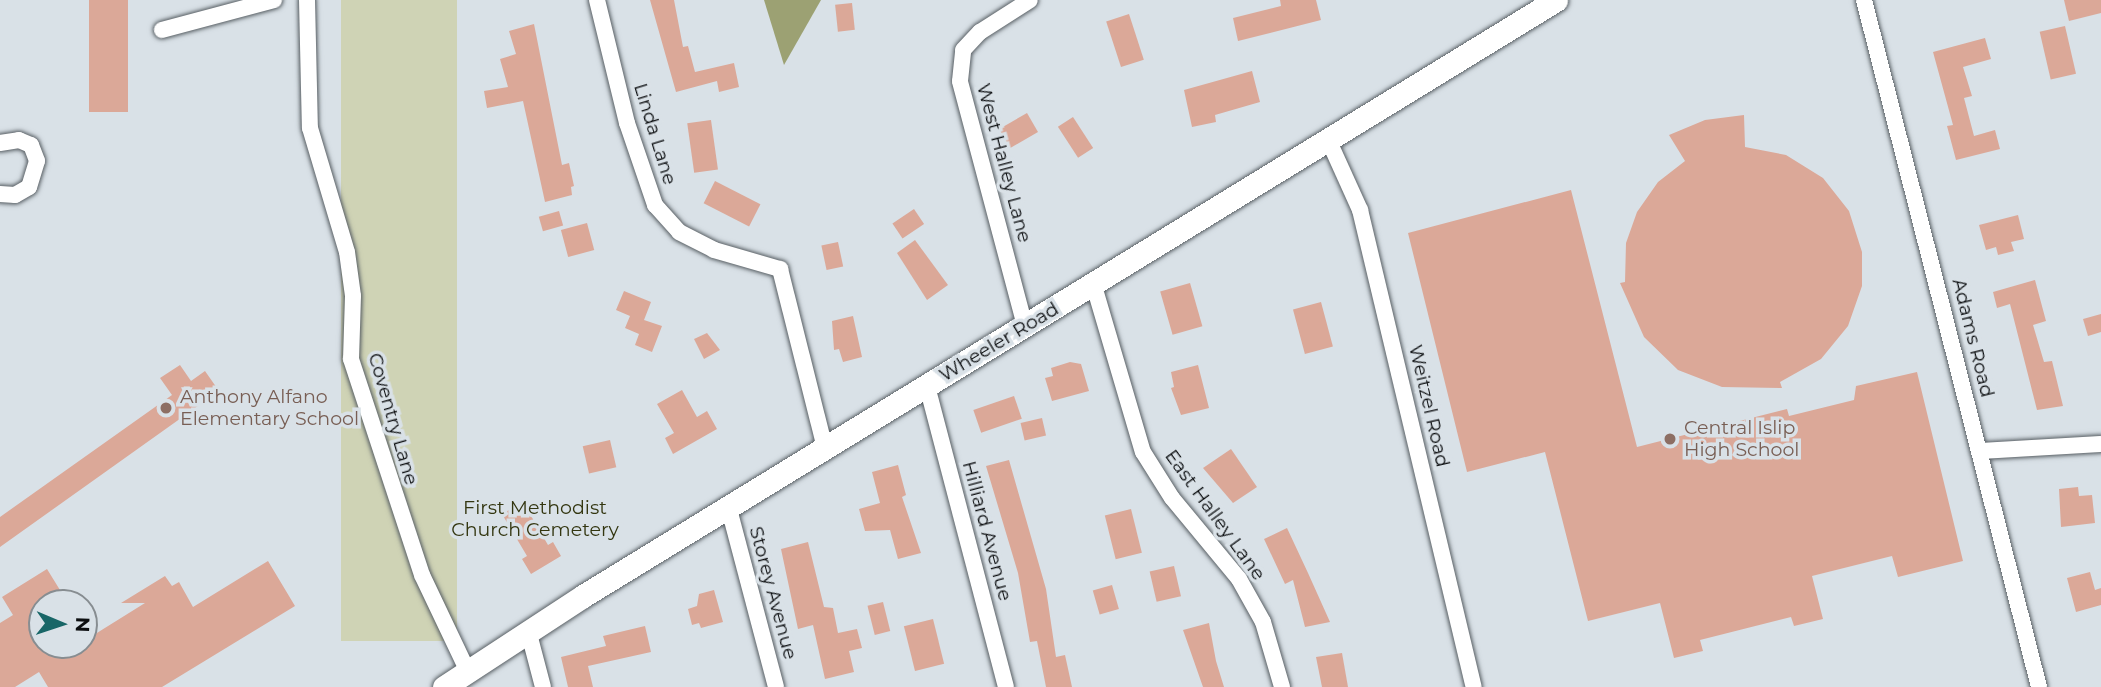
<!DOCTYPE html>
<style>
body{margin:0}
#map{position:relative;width:2101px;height:687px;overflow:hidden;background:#d9e1e7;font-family:Montserrat,sans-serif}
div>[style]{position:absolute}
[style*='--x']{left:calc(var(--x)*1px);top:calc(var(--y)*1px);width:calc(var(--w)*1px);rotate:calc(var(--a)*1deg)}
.green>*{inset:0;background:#cfd3b5;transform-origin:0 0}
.forest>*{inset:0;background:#9ca173}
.building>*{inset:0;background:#dba898;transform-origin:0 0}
.roads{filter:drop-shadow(0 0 2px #585f64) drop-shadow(0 0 2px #585f64)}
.street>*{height:16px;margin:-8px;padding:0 8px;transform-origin:8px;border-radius:8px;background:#fff}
.secondary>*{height:23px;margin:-11.5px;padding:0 11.5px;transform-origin:11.5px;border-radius:11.5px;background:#fff}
.dots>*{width:19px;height:19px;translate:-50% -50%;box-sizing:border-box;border:4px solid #d9e1e7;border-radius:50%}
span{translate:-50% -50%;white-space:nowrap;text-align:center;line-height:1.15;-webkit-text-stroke:7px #d9e1e7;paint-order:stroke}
.street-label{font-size:19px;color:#0c0e10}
.education-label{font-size:19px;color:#785e54}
.left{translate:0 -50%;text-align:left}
.park-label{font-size:19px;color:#333610}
.north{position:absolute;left:28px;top:589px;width:70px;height:70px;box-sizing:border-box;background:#d9e1e7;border:2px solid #878d91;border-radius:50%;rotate:92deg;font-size:19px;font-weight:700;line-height:28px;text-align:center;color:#0c0e10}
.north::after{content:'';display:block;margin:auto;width:24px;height:32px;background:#186667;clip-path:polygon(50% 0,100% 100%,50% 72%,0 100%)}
</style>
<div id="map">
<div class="green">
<i style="left:341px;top:0;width:116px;height:641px"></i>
</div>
<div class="forest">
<i style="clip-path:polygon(764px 0,821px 0,784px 65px)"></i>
</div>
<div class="building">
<i style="left:89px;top:0;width:39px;height:112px"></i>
<i style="clip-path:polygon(650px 0,674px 0,683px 47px,688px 46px,695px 72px,734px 63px,739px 87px,719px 92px,717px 81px,676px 92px)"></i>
<i style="clip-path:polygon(1280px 0,1316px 0,1321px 20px,1238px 41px,1233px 18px,1281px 6px)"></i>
<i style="clip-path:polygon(2064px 0,2101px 0,2101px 13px,2069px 21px)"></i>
<i style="left:852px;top:3px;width:27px;height:17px;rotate:84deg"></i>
<i style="left:1129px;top:14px;width:48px;height:24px;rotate:72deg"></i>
<i style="clip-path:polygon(534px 24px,562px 165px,569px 163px,574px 186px,571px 187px,572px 195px,545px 202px,523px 101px,487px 108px,484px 91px,508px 87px,500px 59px,516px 54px,509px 31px)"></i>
<i style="left:2065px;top:26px;width:49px;height:26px;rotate:77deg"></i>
<i style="clip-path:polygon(1985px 38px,1991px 59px,1963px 67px,1972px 96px,1964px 98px,1974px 136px,1995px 130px,2000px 149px,1956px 160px,1947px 126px,1953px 125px,1933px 52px)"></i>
<i style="clip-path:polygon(1252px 71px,1260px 102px,1215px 115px,1216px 122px,1192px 127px,1184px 90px)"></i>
<i style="left:1027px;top:113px;width:22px;height:32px;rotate:60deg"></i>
<i style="clip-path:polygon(1744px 115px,1745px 147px,1786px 155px,1823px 178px,1849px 211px,1862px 252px,1862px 286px,1848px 326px,1821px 359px,1780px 382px,1782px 388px,1722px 387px,1678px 370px,1644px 337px,1620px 283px,1625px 282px,1626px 243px,1637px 212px,1658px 182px,1685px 161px,1669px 135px,1705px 120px)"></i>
<i style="left:1073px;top:117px;width:37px;height:18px;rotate:57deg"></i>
<i style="left:711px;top:120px;width:50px;height:24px;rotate:82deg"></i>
<i style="left:715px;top:181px;width:51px;height:25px;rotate:27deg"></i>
<i style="clip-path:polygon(1571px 190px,1637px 447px,1787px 409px,1789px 416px,1854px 400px,1856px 386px,1917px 372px,1963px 561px,1898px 577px,1892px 556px,1812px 576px,1823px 619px,1794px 626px,1791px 617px,1700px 640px,1703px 651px,1674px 658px,1660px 603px,1588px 621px,1545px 452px,1467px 472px,1408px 233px)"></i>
<i style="left:914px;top:209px;width:18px;height:26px;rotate:56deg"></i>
<i style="left:559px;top:211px;width:15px;height:21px;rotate:74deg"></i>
<i style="clip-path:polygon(2018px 215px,2024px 239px,2011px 242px,2014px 251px,1998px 255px,1996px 247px,1986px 250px,1979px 225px)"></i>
<i style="left:587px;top:223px;width:28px;height:27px;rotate:75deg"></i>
<i style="clip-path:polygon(915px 240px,948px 285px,927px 300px,897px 253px)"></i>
<i style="left:838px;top:242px;width:25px;height:17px;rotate:78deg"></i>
<i style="clip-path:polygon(2035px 280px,2046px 321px,2033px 325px,2044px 362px,2052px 361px,2063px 406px,2037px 410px,2010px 304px,1997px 308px,1993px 292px)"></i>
<i style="left:1190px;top:283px;width:45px;height:31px;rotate:74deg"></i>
<i style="clip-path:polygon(624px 291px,651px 302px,644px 320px,662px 326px,652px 352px,635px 345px,639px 334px,625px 328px,630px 316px,616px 310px)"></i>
<i style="left:1321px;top:302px;width:46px;height:29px;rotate:75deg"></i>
<i style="clip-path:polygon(2101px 314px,2101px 332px,2088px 336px,2083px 319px)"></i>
<i style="clip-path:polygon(853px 316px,862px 357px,843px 362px,839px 349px,834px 350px,832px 321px)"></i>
<i style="clip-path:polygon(707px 333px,720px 350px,704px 359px,694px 339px)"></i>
<i style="clip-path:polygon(1070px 362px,1081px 364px,1089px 391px,1052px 401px,1045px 378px,1053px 376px,1051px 368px)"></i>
<i style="clip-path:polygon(180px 365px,191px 381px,205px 371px,219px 391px,0 547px,0 517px,172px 395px,160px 378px)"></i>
<i style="clip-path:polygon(1198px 365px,1209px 408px,1181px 415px,1171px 388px,1174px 387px,1171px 372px)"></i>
<i style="clip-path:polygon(682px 390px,697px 417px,707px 411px,717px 429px,673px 454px,665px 438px,674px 433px,657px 404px)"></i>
<i style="left:1014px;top:396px;width:24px;height:43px;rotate:71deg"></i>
<i style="left:1042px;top:418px;width:18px;height:22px;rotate:77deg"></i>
<i style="left:610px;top:440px;width:28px;height:28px;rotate:77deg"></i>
<i style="clip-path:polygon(1231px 449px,1257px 487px,1233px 503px,1203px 468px)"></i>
<i style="clip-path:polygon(1009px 460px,1046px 589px,1056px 657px,1065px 655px,1072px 687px,1046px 687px,1037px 641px,1030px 642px,1018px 573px,986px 466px)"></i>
<i style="clip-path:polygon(898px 465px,906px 495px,902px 497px,921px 553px,898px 559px,890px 530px,865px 531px,859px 509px,880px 503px,872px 472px)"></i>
<i style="clip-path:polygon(2078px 487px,2079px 496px,2092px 495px,2095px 523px,2061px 527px,2059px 489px)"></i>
<i style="clip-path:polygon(523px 502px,548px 545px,553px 542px,561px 556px,531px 574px,522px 559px,527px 556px,502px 514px)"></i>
<i style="left:1131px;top:509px;width:45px;height:27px;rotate:76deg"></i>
<i style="clip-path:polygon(1287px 528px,1308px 573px,1330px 622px,1305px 627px,1293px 580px,1285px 584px,1264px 539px)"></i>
<i style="clip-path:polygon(808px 542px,824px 607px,833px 608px,838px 633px,857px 629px,862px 648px,849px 651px,854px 672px,825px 679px,813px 625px,798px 629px,781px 549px)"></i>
<i style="clip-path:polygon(268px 561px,295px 606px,162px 687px,48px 687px,39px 672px,15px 687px,0 687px,0 623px,13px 615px,2px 597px,47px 569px,68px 603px,42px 603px,42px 645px,84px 645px,84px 641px,145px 603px,121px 603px,165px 576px,172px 586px,179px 582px,193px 607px)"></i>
<i style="left:1174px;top:566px;width:31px;height:25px;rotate:77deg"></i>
<i style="clip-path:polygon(2090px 572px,2095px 590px,2101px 588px,2101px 605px,2076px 612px,2067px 578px)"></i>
<i style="left:1112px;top:585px;width:25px;height:20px;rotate:74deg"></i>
<i style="clip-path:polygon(714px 590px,723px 622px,701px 628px,699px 623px,692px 625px,688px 609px,697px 606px,699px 594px)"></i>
<i style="left:883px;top:602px;width:30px;height:16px;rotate:76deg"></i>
<i style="left:933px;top:619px;width:46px;height:30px;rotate:76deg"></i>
<i style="clip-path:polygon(1209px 623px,1216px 661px,1224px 687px,1203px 687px,1183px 630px)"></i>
<i style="clip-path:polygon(645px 626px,651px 652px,588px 666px,593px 687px,568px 687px,561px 657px,606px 646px,603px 636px)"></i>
<i style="clip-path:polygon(1342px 653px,1348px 687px,1322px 687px,1316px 657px)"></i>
</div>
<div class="roads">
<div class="street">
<i style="--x:307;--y:0;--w:128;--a:88.7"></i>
<i style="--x:310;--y:128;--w:129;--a:73.4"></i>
<i style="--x:347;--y:252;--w:44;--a:82.2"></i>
<i style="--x:353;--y:296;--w:63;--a:91.8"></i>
<i style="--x:351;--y:359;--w:227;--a:71.8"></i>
<i style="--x:422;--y:575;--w:107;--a:64.6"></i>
<i style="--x:597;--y:0;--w:127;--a:76.3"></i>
<i style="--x:627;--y:123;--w:87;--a:71.1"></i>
<i style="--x:655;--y:205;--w:36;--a:48"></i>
<i style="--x:679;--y:232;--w:39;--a:27"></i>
<i style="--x:714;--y:250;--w:69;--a:16.1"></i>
<i style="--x:780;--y:269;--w:185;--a:75.9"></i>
<i style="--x:1864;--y:0;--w:709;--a:75.71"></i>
<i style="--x:162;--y:30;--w:116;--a:-15"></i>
<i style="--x:1328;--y:139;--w:78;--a:65.7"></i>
<i style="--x:1360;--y:210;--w:490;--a:76.6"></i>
<i style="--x:0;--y:143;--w:19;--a:-9"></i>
<i style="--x:19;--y:140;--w:13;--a:23"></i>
<i style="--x:31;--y:145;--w:17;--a:69"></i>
<i style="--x:37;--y:161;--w:27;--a:107"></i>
<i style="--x:29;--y:187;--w:16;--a:150"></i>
<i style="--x:15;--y:195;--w:15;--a:-176"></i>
<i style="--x:1094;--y:286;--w:173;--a:73.6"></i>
<i style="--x:1143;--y:452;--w:54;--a:57.8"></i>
<i style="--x:1172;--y:498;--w:105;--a:50.4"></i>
<i style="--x:1239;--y:579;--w:49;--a:60.8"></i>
<i style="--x:1263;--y:622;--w:68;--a:73.7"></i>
<i style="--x:1025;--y:326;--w:253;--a:-104.9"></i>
<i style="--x:960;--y:81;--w:31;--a:-84"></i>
<i style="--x:963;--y:50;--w:25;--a:-47"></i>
<i style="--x:980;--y:32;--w:59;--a:-32.6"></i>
<i style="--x:927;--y:386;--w:311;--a:75.3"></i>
<i style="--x:1980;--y:451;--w:121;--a:-3.3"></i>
<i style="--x:729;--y:509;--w:184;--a:75.2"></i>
<i style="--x:528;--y:630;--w:59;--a:75.3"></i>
</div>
<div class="secondary">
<i style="--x:444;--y:687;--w:166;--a:-33.2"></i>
<i style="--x:583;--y:596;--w:1141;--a:-31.49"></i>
</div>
</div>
<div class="dots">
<i style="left:166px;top:408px;background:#8d6e63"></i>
<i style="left:1670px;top:439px;background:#8d6e63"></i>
</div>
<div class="street-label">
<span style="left:655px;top:134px;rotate:73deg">Linda Lane</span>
<span style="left:1004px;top:163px;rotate:75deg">West Halley Lane</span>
<span style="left:1973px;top:338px;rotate:76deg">Adams Road</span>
<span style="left:999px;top:342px;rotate:-31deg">Wheeler Road</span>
<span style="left:1429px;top:406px;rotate:77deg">Weitzel Road</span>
<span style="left:393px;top:419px;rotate:74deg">Coventry Lane</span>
<span style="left:1215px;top:515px;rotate:54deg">East Halley Lane</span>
<span style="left:987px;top:531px;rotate:75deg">Hilliard Avenue</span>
<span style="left:773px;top:593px;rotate:75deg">Storey Avenue</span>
</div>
<div class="education-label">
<span class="left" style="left:180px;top:408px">Anthony Alfano<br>Elementary School</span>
<span class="left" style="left:1684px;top:439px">Central Islip<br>High School</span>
</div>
<div class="park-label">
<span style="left:535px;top:519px">First Methodist<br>Church Cemetery</span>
</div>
<div class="north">N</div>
</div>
